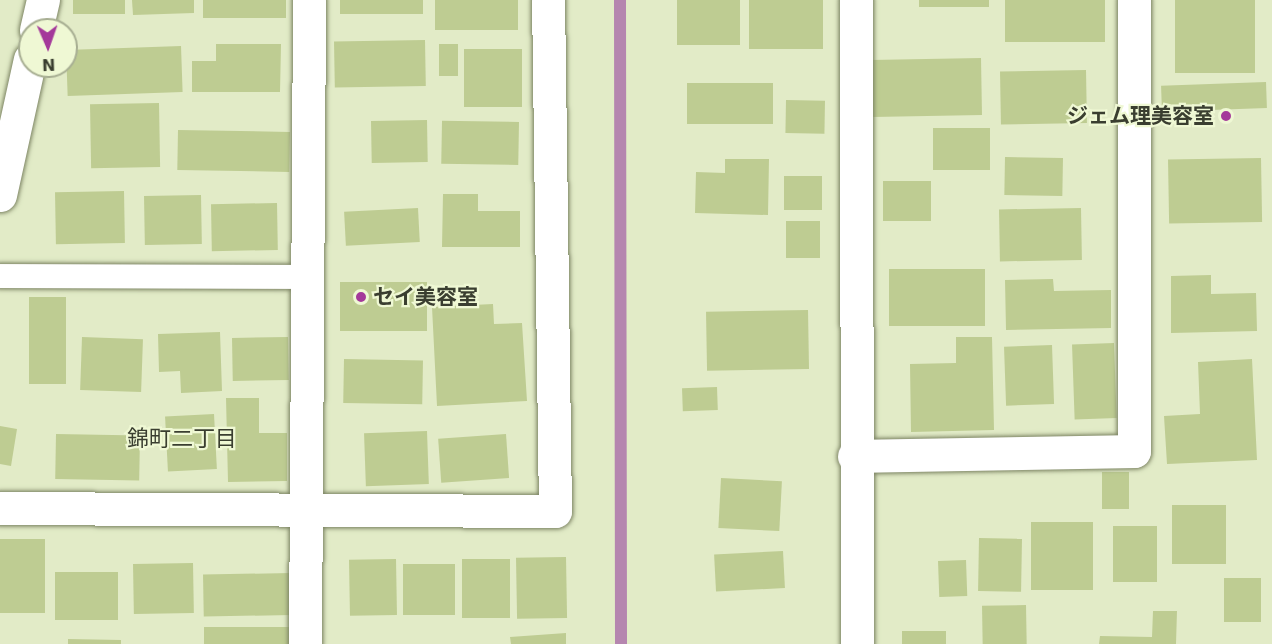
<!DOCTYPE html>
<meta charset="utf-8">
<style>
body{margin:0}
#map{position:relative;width:1272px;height:644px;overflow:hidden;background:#e2ebc7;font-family:"DejaVu Sans","Noto Sans JP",sans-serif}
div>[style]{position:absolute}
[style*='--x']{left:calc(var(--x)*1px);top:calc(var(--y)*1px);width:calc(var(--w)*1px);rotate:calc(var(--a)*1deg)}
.stream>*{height:12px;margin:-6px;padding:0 6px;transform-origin:6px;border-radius:6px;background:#b586af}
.building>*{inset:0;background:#becc92;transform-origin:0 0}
.roads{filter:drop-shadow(0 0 2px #7d8564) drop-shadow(0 0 2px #7d8564)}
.service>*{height:24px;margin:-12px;padding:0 12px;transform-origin:12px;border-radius:12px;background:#fff}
.minor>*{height:33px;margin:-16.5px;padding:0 16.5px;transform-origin:16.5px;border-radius:16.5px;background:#fff}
.dots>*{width:16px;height:16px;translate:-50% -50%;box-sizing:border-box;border:3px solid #eff8d4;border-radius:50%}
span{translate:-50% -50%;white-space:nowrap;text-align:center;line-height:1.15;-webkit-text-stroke:4.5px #eff8d4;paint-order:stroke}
.poi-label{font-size:21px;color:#3a3e30;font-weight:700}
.right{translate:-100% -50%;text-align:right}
.left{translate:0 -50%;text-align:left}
.neighbourhood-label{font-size:22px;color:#3a3e30}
.north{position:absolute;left:18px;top:18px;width:60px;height:60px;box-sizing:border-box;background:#eff8d4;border:2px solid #a7ae92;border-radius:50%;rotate:178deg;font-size:16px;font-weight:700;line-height:24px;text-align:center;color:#3a3e30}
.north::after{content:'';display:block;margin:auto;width:21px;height:27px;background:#a4399a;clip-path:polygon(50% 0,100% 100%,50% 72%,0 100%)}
</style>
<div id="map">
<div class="stream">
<i style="--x:620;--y:0;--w:644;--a:89.91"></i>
</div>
<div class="building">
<i style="left:73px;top:0;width:52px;height:14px"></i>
<i style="clip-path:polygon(132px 0,194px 0,194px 13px,133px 15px)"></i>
<i style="left:203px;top:0;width:83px;height:18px"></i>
<i style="left:340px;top:0;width:83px;height:14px"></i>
<i style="left:435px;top:0;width:83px;height:30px"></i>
<i style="left:677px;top:0;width:63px;height:45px"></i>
<i style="left:749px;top:0;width:74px;height:49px"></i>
<i style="left:919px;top:0;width:70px;height:7px"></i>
<i style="left:1105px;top:0;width:42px;height:100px;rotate:90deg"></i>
<i style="left:1175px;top:0;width:80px;height:73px"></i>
<i style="left:425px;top:40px;width:46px;height:91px;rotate:89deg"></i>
<i style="clip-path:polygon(216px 44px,281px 44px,280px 92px,192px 92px,192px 61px,216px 61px)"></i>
<i style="left:458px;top:44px;width:32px;height:19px;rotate:90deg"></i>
<i style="left:181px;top:46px;width:46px;height:115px;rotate:88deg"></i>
<i style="left:522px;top:49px;width:58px;height:58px;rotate:90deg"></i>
<i style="left:981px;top:58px;width:57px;height:110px;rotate:89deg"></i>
<i style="left:1086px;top:70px;width:53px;height:86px;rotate:89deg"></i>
<i style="left:1266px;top:82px;width:26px;height:105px;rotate:88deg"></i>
<i style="left:687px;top:83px;width:86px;height:41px"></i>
<i style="left:786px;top:100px;width:39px;height:33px;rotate:1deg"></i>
<i style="left:159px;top:103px;width:64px;height:69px;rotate:89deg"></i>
<i style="left:427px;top:120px;width:42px;height:56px;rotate:89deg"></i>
<i style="left:519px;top:122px;width:43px;height:77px;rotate:91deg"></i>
<i style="left:933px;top:128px;width:57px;height:42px"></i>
<i style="left:178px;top:130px;width:112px;height:40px;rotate:1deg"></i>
<i style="left:1005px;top:157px;width:58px;height:38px;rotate:1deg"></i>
<i style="left:1261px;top:158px;width:64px;height:93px;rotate:89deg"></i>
<i style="clip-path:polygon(725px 159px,769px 159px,768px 215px,695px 213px,696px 172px,725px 173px)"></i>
<i style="left:784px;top:176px;width:38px;height:34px"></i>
<i style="left:883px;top:181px;width:48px;height:40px"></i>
<i style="left:124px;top:191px;width:52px;height:69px;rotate:89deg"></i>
<i style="clip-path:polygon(443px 194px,478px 194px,478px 211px,520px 211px,520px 247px,442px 247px)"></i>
<i style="left:201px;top:195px;width:49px;height:57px;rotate:89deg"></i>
<i style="left:277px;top:203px;width:47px;height:66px;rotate:89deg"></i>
<i style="left:418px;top:208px;width:34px;height:74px;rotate:87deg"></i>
<i style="left:1081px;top:208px;width:52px;height:82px;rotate:89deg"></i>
<i style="left:786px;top:221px;width:34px;height:37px"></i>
<i style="left:889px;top:269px;width:96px;height:57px"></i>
<i style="clip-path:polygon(1211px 275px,1211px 294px,1256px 293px,1257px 331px,1171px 333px,1171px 276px)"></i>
<i style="clip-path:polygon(1053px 279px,1054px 291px,1111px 290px,1111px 328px,1006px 330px,1005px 280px)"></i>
<i style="left:340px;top:282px;width:87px;height:49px"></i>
<i style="left:29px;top:297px;width:37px;height:87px"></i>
<i style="clip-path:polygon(493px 304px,494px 324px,522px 323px,527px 401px,437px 406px,432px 307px)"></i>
<i style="left:808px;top:310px;width:59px;height:102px;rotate:89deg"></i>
<i style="clip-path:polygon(220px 332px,222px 391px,181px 393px,180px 371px,159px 372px,158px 334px)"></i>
<i style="left:82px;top:337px;width:61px;height:53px;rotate:2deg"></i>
<i style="left:288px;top:337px;width:43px;height:56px;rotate:89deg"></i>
<i style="clip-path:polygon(956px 337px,992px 337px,994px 430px,911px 432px,910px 364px,956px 363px)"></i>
<i style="left:1114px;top:343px;width:75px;height:42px;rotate:88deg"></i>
<i style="left:1052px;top:345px;width:59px;height:48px;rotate:88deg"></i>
<i style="left:344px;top:359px;width:79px;height:44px;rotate:1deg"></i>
<i style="clip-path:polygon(1252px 359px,1257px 460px,1167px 464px,1164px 416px,1200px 414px,1198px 362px)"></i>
<i style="left:717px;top:387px;width:23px;height:35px;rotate:88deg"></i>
<i style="clip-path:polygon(226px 398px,259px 398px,259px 433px,287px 433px,287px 481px,228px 482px)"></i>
<i style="left:214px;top:414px;width:55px;height:49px;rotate:87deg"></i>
<i style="clip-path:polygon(0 426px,17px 429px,11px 466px,0 464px)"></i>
<i style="left:427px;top:431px;width:53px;height:63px;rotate:88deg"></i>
<i style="left:56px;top:434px;width:84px;height:45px;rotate:1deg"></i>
<i style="left:506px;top:434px;width:44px;height:68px;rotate:86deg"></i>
<i style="left:1102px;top:472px;width:27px;height:37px"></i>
<i style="left:721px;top:478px;width:61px;height:50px;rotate:3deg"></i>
<i style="left:1172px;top:505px;width:54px;height:59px"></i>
<i style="left:1031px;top:522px;width:62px;height:68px"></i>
<i style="left:1157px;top:526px;width:56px;height:44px;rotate:90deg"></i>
<i style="left:979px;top:538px;width:43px;height:53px;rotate:1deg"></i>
<i style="left:0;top:539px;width:45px;height:74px"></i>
<i style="left:783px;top:551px;width:37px;height:69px;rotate:87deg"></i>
<i style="left:566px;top:557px;width:61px;height:50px;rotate:89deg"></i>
<i style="left:396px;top:559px;width:56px;height:47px;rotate:89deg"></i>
<i style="left:510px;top:559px;width:59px;height:48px;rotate:90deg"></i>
<i style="left:966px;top:560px;width:36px;height:28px;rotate:88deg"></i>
<i style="left:193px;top:563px;width:50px;height:60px;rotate:89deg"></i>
<i style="left:403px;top:564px;width:52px;height:51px"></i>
<i style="left:55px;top:572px;width:63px;height:48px"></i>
<i style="left:291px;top:573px;width:42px;height:88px;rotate:89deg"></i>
<i style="left:1224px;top:578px;width:37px;height:44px"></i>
<i style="left:1026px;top:605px;width:39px;height:44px;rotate:89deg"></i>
<i style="clip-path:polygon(1153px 611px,1177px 611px,1176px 644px,1099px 644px,1100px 636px,1152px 637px)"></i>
<i style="left:292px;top:627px;width:17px;height:88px;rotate:90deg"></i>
<i style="left:946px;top:631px;width:13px;height:44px;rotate:90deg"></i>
<i style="clip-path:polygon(566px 633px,566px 644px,511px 644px,510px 637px)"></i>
<i style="clip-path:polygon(68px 639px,121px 640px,121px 644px,68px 644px)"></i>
</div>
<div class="roads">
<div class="service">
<i style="--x:0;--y:276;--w:306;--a:0.2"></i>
</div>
<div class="minor">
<i style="--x:856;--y:0;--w:644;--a:89.91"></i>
<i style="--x:36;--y:30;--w:31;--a:-77"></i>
<i style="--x:0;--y:195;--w:139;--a:-77.6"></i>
<i style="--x:854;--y:456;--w:280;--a:-1"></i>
<i style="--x:1134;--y:451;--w:451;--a:-90"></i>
<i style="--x:0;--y:508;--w:555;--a:0.31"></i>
<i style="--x:555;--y:511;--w:511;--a:-90.78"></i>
<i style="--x:305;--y:644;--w:644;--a:-89.64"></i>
</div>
</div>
<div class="dots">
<i style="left:1226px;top:116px;background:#a4399a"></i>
<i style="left:361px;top:297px;background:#a4399a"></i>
</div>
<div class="poi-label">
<span class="right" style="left:1214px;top:116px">ジェム理美容室</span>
<span class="left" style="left:373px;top:297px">セイ美容室</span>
</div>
<div class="neighbourhood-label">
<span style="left:182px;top:439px">錦町二丁目</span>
</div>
<div class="north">N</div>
</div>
